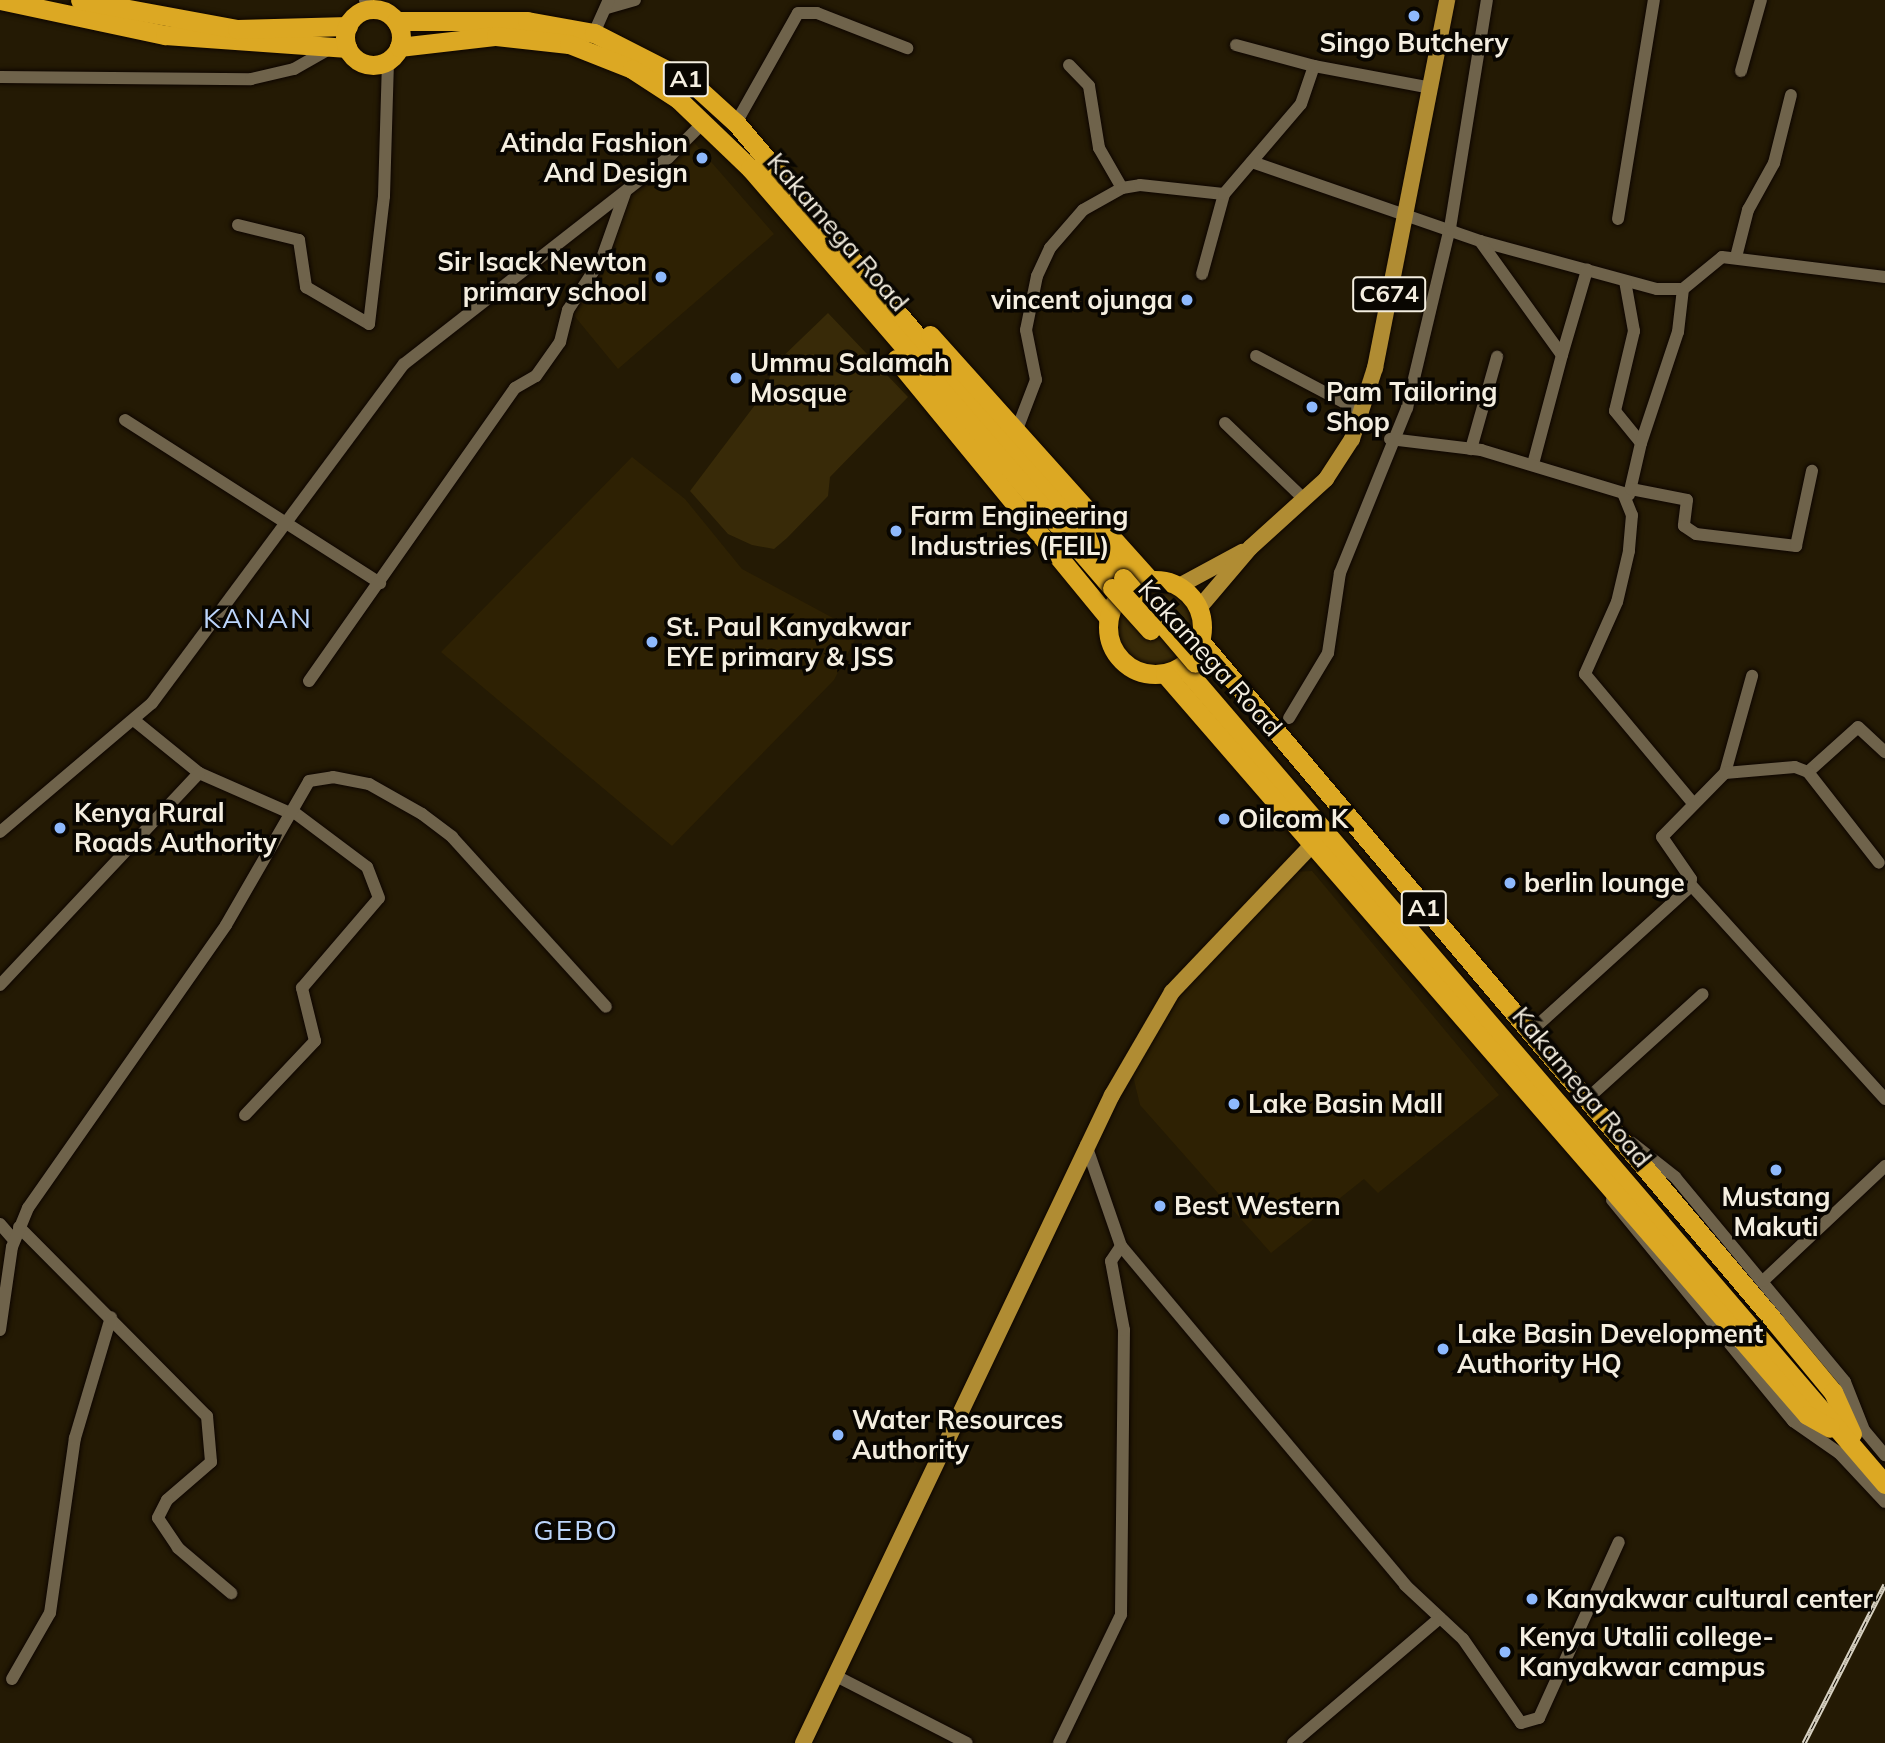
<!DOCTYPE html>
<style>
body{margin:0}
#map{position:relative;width:1885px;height:1743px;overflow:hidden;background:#241a04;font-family:Mulish,sans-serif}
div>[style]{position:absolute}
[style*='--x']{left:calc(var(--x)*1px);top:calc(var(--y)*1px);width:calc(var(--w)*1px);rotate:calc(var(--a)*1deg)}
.built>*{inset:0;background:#2e2103}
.green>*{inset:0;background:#382a08}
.round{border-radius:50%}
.roads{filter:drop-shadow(0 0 2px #0d0500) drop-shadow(0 0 2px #0d0500)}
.minor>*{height:12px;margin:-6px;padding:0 6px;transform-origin:6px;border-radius:6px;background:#6f634b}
.major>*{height:16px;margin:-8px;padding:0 8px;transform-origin:8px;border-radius:8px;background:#b08c33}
.highway>*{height:19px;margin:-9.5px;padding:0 9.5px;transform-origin:9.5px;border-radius:9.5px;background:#dca823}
.highway>.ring{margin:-9.5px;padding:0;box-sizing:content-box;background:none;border:19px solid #dca823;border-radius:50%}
.rail>*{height:5px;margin-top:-2.5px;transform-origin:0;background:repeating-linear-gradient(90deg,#090601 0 8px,#d7d1c2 0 16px);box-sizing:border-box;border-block:2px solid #d7d1c2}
.bridges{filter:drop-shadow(0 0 2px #0d0500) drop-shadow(0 0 2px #0d0500)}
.highway-bridge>*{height:19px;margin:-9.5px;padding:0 9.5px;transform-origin:9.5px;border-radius:9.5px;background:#dca823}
.dots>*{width:19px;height:19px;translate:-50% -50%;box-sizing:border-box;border:4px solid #090601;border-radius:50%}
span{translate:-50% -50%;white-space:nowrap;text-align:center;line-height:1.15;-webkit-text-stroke:7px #090601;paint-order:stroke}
.shield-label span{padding:2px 5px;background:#090601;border:2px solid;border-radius:5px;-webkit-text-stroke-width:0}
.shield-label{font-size:24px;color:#f4eee0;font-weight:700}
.poi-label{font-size:26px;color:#f4eee0;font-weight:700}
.right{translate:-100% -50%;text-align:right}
.left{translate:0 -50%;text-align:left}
.street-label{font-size:26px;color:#f4eee0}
.neighbourhood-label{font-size:28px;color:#bcd5fb;letter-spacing:2px}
</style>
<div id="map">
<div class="built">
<i style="clip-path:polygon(692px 140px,774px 234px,618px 369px,572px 313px,617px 249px,611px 241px,631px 192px)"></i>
<i style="clip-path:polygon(632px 457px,685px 499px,742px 569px,859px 632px,834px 680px,672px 846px,441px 652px)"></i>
<i style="clip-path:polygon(1312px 871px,1499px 1095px,1378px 1193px,1364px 1179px,1271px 1253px,1140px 1105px,1132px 1072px,1179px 993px,1292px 872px)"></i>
</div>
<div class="green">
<i style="clip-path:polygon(828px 313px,908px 397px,830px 477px,828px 496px,787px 538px,774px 549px,752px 545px,728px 534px,690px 491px,764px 393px,774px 365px)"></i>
<i class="round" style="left:1116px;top:588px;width:78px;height:78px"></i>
</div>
<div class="roads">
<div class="minor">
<i style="--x:365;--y:0;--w:11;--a:63"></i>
<i style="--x:607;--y:8;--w:29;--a:-16"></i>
<i style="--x:594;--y:33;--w:36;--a:-66"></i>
<i style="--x:1236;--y:45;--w:81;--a:15.1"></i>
<i style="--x:1069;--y:65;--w:29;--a:46"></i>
<i style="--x:1089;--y:86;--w:63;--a:80.8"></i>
<i style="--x:1099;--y:148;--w:46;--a:60.1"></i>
<i style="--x:1741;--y:71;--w:74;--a:-74.3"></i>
<i style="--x:0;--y:77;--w:251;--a:0.5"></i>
<i style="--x:251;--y:79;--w:44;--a:-13.1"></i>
<i style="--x:294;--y:69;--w:40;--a:-29.7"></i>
<i style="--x:736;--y:123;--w:126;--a:-60.6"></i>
<i style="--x:798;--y:13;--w:19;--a:0"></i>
<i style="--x:817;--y:13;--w:97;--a:21.3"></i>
<i style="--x:1252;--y:162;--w:241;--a:19.1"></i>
<i style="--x:1480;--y:241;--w:183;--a:15.2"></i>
<i style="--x:1657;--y:289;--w:26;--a:0"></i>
<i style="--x:1683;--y:289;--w:50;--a:-39.4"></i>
<i style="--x:1722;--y:257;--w:164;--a:7"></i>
<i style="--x:1618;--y:219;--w:222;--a:-80.7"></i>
<i style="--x:238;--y:225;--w:63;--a:13.8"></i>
<i style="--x:299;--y:240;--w:48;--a:81.5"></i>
<i style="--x:306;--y:287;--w:73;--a:30.4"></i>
<i style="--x:369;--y:324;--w:129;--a:-83.3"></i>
<i style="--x:384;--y:196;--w:136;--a:-88.3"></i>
<i style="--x:1480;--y:241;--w:140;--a:54.3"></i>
<i style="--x:1562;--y:355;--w:113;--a:104.9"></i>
<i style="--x:1736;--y:257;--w:49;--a:-75.7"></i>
<i style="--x:1748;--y:210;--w:54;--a:-61"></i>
<i style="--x:1774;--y:163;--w:70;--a:-76"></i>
<i style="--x:1202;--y:274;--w:83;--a:-74.6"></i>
<i style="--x:1625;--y:281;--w:51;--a:79.8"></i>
<i style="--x:1634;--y:331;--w:82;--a:103.4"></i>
<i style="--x:1615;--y:411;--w:41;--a:50.9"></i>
<i style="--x:1641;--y:443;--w:53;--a:103"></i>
<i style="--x:1562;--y:355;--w:89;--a:-73.6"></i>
<i style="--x:1256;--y:356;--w:120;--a:27.8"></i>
<i style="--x:125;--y:420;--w:303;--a:32.6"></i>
<i style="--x:1225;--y:423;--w:111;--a:43.9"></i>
<i style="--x:1016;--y:432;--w:56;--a:-69"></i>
<i style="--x:1036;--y:380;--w:51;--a:-101.3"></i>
<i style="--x:1026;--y:330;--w:55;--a:-78.5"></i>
<i style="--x:1037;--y:276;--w:31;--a:-65"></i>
<i style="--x:1050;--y:248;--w:50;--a:-49"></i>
<i style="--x:1083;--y:210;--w:45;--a:-29.4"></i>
<i style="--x:1122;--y:188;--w:18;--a:-9"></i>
<i style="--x:1140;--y:185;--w:84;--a:6.1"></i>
<i style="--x:1224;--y:194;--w:118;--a:-49.5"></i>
<i style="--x:1301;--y:104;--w:40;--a:-71.1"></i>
<i style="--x:1314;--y:66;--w:119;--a:10.6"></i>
<i style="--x:1390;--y:439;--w:92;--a:6.9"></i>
<i style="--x:1481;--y:450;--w:148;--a:16.8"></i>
<i style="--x:1623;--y:493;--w:24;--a:68"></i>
<i style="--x:1632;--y:515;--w:36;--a:95"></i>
<i style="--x:1629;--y:551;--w:52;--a:103.2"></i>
<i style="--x:1617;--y:602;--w:79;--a:114"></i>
<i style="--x:1585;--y:674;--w:168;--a:50.1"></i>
<i style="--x:1641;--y:443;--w:117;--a:-71.6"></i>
<i style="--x:1678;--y:332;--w:43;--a:-83.4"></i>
<i style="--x:1471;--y:449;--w:96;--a:-74.2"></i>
<i style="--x:1631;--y:489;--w:57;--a:11.1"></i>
<i style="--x:1687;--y:500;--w:26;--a:97"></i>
<i style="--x:1684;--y:526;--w:14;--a:34"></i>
<i style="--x:1696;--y:534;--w:101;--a:6.8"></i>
<i style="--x:1796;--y:546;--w:77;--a:-78"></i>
<i style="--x:309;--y:681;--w:358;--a:-54.9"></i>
<i style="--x:515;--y:388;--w:24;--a:-30"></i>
<i style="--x:536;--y:376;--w:42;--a:-54.8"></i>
<i style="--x:560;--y:342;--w:33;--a:-76"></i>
<i style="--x:568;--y:310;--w:62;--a:-56.8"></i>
<i style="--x:602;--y:258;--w:69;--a:-70.5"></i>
<i style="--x:1289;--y:718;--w:76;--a:-59"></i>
<i style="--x:1328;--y:653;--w:81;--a:-81.5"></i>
<i style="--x:1340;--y:573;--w:178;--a:-67.9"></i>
<i style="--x:1407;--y:408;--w:185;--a:-76.6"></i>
<i style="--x:1450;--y:228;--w:231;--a:-80.8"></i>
<i style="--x:135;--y:721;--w:82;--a:39.1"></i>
<i style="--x:199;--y:773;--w:97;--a:23.7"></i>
<i style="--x:1808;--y:772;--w:67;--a:-42"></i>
<i style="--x:1858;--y:727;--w:37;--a:43"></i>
<i style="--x:1725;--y:773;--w:101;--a:-74.4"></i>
<i style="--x:0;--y:832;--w:199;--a:-40.3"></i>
<i style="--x:152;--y:703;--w:422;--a:-53.4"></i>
<i style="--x:404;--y:364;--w:335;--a:-38"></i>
<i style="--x:668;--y:158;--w:49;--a:-45"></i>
<i style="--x:1691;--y:885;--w:289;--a:47.8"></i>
<i style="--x:0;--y:985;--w:291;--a:-46.8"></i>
<i style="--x:1529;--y:1033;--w:216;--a:-42.2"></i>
<i style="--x:1689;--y:888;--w:9;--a:-77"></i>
<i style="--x:1691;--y:879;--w:51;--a:-124.6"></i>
<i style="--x:1662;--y:837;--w:90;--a:-45.5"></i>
<i style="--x:1725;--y:773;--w:70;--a:-4.9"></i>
<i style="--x:1795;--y:767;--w:14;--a:21"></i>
<i style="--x:1808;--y:772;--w:115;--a:52"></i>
<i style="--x:1587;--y:1099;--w:156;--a:-42.2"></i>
<i style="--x:245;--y:1115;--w:102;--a:-46.6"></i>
<i style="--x:315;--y:1041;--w:55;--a:-103.8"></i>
<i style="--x:302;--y:988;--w:118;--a:-49.5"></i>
<i style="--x:379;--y:898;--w:33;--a:-111"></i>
<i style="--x:367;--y:867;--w:90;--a:-143.1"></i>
<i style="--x:1632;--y:1143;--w:55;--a:38.3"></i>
<i style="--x:1675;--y:1177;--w:266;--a:50.3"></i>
<i style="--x:1845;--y:1382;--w:52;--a:68.4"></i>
<i style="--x:1864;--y:1430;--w:33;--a:50"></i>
<i style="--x:1086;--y:1145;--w:107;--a:70.9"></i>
<i style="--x:1121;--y:1246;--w:442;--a:50"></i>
<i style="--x:1405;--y:1585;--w:79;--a:43"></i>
<i style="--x:1463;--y:1639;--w:102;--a:55.4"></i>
<i style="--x:1521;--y:1723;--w:19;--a:-16"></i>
<i style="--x:1539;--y:1718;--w:193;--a:-65.6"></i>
<i style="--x:1612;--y:1200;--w:286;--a:50.7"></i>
<i style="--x:1793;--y:1421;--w:56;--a:34.8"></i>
<i style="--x:1839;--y:1453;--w:67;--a:46.8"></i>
<i style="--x:0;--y:1224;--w:21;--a:49"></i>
<i style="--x:19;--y:1227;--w:267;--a:45.2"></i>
<i style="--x:207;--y:1416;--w:46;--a:85"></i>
<i style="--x:211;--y:1462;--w:58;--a:139.2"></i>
<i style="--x:167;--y:1500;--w:20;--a:117"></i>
<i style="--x:158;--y:1518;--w:36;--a:56"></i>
<i style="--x:178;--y:1548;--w:70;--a:40.3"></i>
<i style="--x:1763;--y:1281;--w:168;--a:-43.3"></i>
<i style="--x:0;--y:1330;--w:84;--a:-81.8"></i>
<i style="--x:12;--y:1247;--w:42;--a:-67.7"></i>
<i style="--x:28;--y:1208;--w:345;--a:-55"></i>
<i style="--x:226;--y:925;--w:166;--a:-60"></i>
<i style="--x:309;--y:781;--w:24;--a:-9"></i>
<i style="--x:333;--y:777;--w:37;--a:11"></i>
<i style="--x:369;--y:784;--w:61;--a:29.5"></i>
<i style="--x:422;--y:814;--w:38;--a:37"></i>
<i style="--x:452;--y:837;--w:229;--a:47.8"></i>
<i style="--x:834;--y:1675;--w:149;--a:27.1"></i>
<i style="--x:12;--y:1679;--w:76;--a:-60.1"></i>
<i style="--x:50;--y:1613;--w:177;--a:-81.9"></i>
<i style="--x:75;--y:1438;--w:126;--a:-73.4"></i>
<i style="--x:1059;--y:1743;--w:142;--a:-64.2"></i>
<i style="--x:1121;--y:1615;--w:285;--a:-89.4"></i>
<i style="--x:1124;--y:1330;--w:70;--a:-100.7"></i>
<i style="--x:1111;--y:1261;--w:18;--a:-56"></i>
<i style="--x:1293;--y:1743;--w:193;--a:-40.4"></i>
</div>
<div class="major">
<i style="--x:1179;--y:586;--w:72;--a:-28.4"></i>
<i style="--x:1199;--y:608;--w:79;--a:-49.6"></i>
<i style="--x:1250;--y:548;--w:103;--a:-42.2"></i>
<i style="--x:1326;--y:479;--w:48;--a:-57"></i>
<i style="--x:1352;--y:439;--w:75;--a:-72.1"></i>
<i style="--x:1375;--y:368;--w:375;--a:-78.9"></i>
<i style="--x:803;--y:1743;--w:718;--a:-64.51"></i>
<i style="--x:1112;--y:1095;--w:119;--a:-59.8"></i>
<i style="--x:1172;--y:992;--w:207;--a:-46.4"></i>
</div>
<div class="highway">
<i style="--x:0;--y:0;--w:169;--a:12"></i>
<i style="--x:165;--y:35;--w:183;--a:4.1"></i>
<i style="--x:80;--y:0;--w:160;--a:10.5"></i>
<i style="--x:237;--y:29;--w:111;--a:-1.5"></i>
<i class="ring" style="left:345px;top:9px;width:37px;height:37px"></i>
<i style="--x:396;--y:21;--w:131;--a:0"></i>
<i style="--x:527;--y:21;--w:68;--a:10.2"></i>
<i style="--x:594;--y:33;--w:110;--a:27"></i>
<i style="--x:692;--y:83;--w:59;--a:42.3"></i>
<i style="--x:736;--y:123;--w:597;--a:49.62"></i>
<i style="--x:399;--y:47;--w:98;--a:-6.5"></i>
<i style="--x:496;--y:36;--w:73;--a:6.3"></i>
<i style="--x:569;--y:44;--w:68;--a:21.6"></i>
<i style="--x:632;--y:69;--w:55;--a:33.1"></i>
<i style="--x:678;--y:99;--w:100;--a:43.8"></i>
<i style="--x:750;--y:168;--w:554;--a:49.24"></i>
<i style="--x:930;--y:335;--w:329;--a:48.1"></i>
<i style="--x:896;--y:359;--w:335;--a:50.6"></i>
<i class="ring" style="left:1108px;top:580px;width:75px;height:75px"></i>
<i style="--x:1200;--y:641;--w:891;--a:49.82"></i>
<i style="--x:1775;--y:1322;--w:91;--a:50.4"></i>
<i style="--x:1833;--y:1392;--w:46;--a:65.7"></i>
<i style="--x:1186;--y:670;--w:1073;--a:49.35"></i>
<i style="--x:1165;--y:674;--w:980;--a:49.09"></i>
<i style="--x:1807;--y:1415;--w:26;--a:29"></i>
</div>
</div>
<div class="rail">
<i style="--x:1804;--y:1743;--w:178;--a:-63"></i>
</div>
<div class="bridges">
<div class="highway-bridge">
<i style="--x:1123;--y:578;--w:111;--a:49.7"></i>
<i style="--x:1112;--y:588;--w:57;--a:47.9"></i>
</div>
</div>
<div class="dots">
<i style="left:1414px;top:16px;background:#8eb9fd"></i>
<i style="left:702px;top:158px;background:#8eb9fd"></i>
<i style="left:661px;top:277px;background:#8eb9fd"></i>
<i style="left:1187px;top:300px;background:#8eb9fd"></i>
<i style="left:736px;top:378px;background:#8eb9fd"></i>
<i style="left:1312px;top:407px;background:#8eb9fd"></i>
<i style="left:896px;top:531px;background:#8eb9fd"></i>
<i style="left:652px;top:642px;background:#8eb9fd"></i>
<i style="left:1224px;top:819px;background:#8eb9fd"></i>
<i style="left:60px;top:828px;background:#8eb9fd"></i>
<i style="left:1510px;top:883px;background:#8eb9fd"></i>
<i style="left:1234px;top:1104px;background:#8eb9fd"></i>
<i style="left:1776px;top:1170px;background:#8eb9fd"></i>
<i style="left:1160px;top:1206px;background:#8eb9fd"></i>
<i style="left:1443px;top:1349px;background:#8eb9fd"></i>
<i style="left:838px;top:1435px;background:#8eb9fd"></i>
<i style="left:1532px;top:1599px;background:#8eb9fd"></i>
<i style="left:1505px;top:1652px;background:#8eb9fd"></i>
</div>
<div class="shield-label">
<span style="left:686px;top:79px">A1</span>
<span style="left:1389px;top:294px">C674</span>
<span style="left:1424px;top:908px">A1</span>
</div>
<div class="poi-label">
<span style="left:1414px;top:43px">Singo Butchery</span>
<span class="right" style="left:688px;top:158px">Atinda Fashion<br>And Design</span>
<span class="right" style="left:647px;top:277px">Sir Isack Newton<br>primary school</span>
<span class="right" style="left:1173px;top:300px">vincent ojunga</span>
<span class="left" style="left:750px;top:378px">Ummu Salamah<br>Mosque</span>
<span class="left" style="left:1326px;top:407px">Pam Tailoring<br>Shop</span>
<span class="left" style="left:910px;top:531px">Farm Engineering<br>Industries (FEIL)</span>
<span class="left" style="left:666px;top:642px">St. Paul Kanyakwar<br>EYE primary &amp; JSS</span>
<span class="left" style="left:74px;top:828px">Kenya Rural<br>Roads Authority</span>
<span class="left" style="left:1238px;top:819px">Oilcom K</span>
<span class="left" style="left:1524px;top:883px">berlin lounge</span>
<span class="left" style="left:1248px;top:1104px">Lake Basin Mall</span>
<span style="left:1776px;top:1212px">Mustang<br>Makuti</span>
<span class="left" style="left:1174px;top:1206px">Best Western</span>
<span class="left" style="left:1457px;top:1349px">Lake Basin Development<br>Authority HQ</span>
<span class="left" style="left:852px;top:1435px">Water Resources<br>Authority</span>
<span class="left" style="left:1546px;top:1599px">Kanyakwar cultural center</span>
<span class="left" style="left:1519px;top:1652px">Kenya Utalii college-<br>Kanyakwar campus</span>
</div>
<div class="street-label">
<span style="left:838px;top:232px;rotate:49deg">Kakamega Road</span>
<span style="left:1210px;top:658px;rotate:48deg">Kakamega Road</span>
<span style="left:1582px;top:1087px;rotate:50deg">Kakamega Road</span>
</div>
<div class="neighbourhood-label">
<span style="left:258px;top:618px">KANAN</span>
<span style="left:576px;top:1530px">GEBO</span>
</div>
</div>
